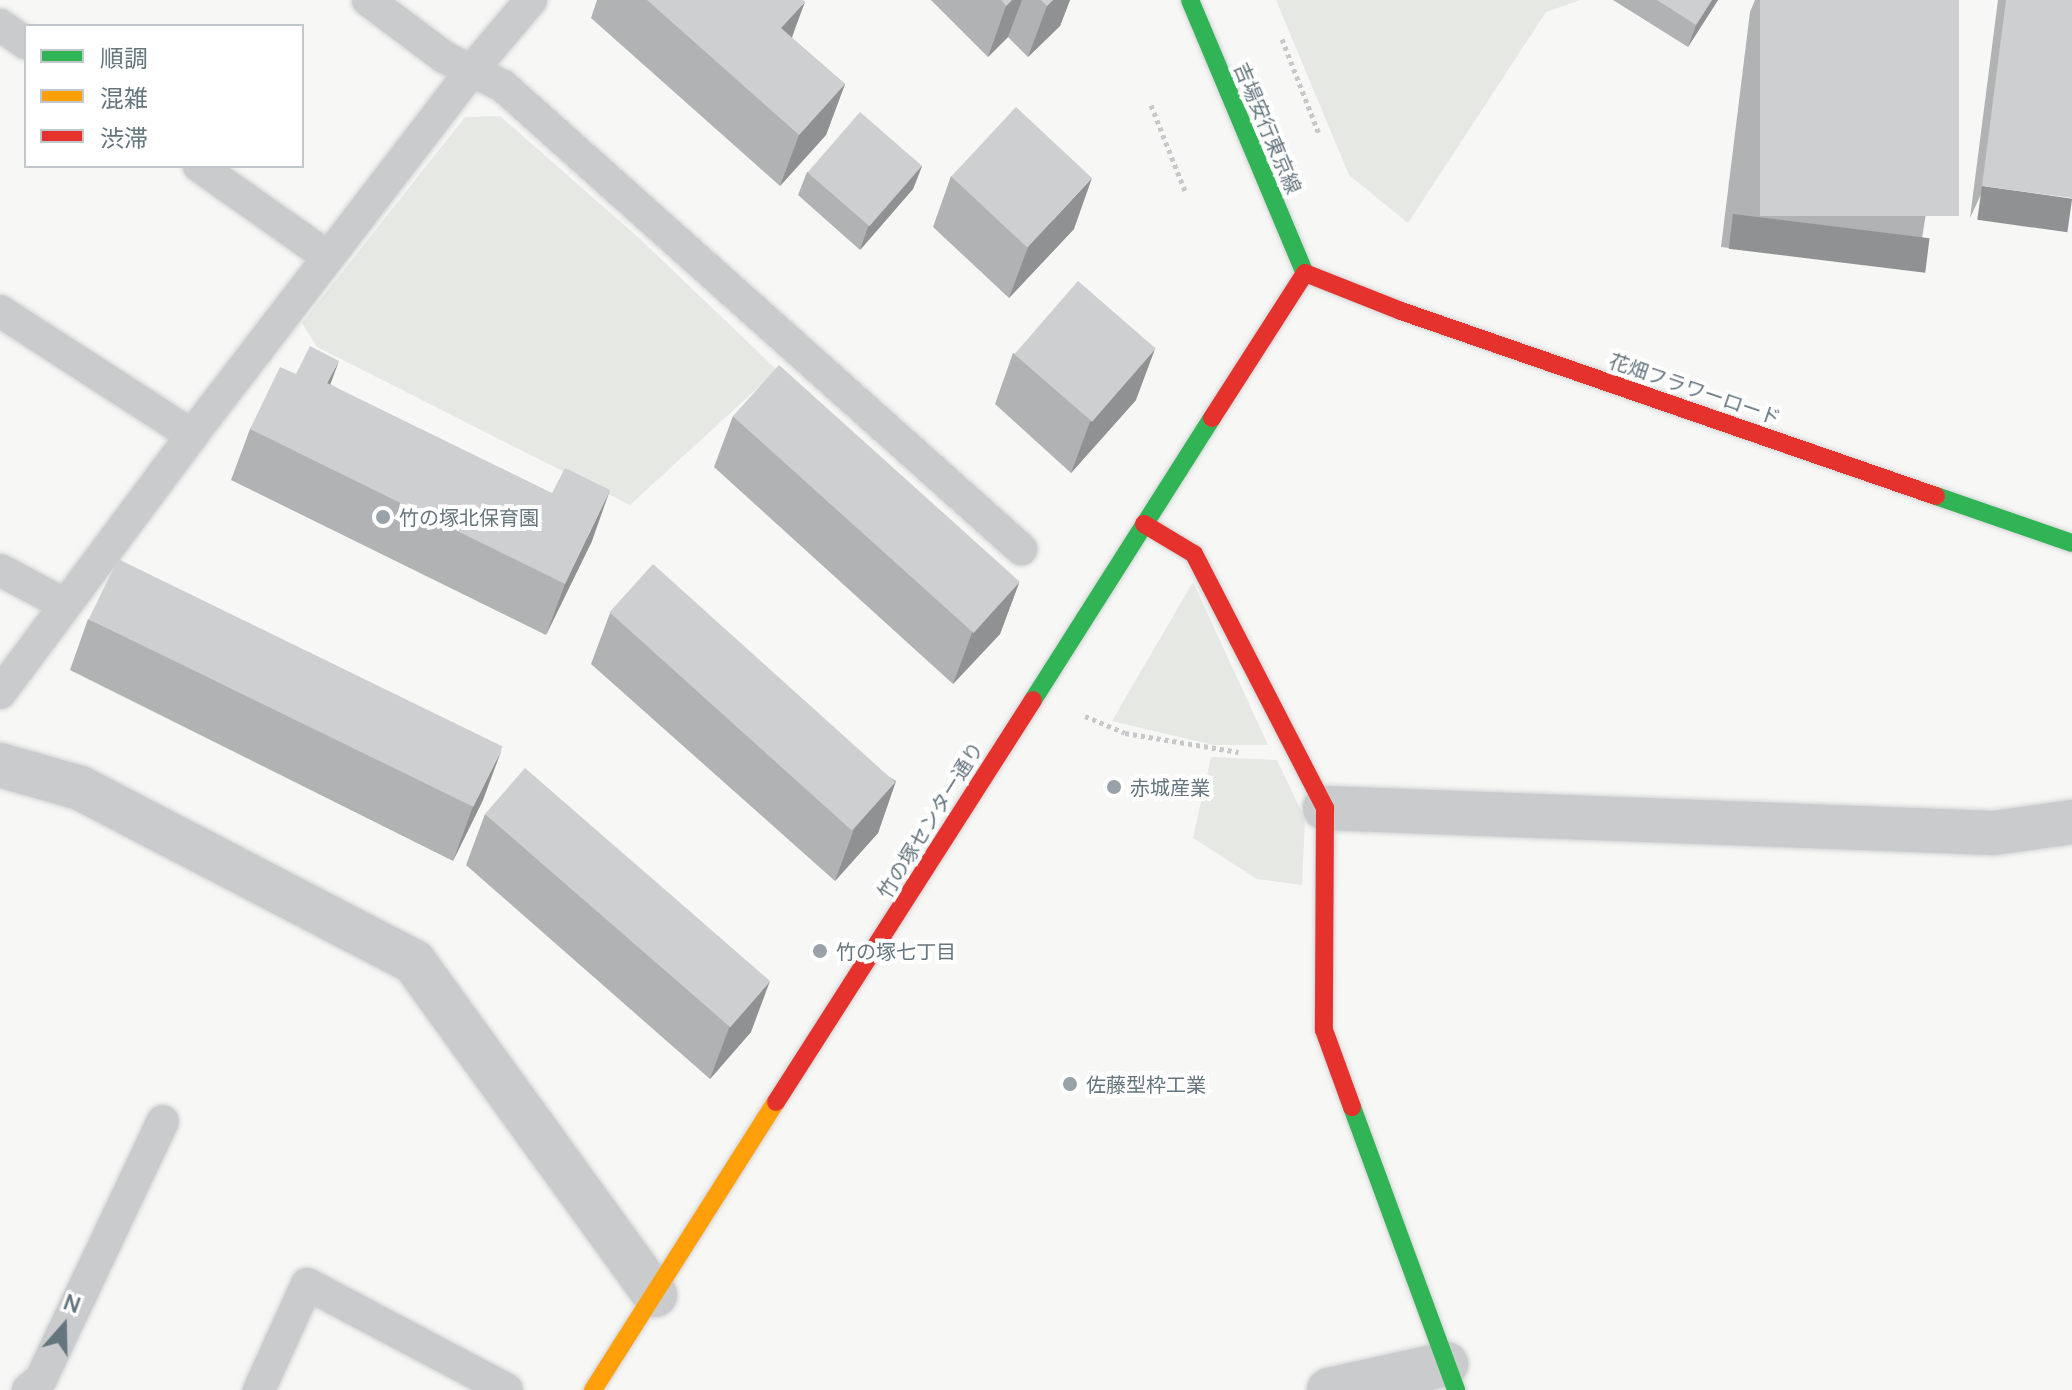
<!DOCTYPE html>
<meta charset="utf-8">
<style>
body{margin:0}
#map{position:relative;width:2072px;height:1390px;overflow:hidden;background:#f7f7f6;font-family:Manrope,"Noto Sans JP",sans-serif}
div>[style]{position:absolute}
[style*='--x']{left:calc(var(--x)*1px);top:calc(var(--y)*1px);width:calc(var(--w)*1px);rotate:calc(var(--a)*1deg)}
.green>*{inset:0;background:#e6e8e3}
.path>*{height:5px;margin-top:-2.5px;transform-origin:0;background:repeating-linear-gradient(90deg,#c7c8c9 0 4px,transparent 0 8px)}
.roads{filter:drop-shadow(0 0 2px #d2d3d4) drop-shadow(0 0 2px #d2d3d4)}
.lane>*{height:32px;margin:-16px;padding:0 16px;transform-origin:16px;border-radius:16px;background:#c9cbcc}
.street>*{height:44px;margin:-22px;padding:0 22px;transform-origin:22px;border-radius:22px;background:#c9cbcc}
.fast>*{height:18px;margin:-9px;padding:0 9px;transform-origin:9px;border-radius:9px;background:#30b455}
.slow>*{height:18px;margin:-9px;padding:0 9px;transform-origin:9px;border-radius:9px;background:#ff9f0a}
.jam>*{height:18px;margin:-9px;padding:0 9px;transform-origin:9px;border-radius:9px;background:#e5322d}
.wall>*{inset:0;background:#b0b2b3}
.shaded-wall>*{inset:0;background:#909192;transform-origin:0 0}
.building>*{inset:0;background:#cdcfd0;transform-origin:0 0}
.dots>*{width:22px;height:22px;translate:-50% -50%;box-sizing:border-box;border:4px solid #fff;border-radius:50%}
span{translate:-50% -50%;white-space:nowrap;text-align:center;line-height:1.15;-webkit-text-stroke:8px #fff;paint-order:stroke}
.street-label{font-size:20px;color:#65757e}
.poi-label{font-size:20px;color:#65757e}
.left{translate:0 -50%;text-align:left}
.legend{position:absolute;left:24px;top:24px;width:280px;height:144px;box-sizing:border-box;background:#fff;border:2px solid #c1c8cb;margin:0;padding:10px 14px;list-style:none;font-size:24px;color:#65757e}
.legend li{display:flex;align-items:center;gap:16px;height:40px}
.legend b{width:40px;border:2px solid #c1c8cb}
.north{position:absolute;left:24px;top:1286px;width:80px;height:80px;-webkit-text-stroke:6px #fff;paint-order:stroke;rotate:20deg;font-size:22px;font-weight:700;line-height:32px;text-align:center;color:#65757e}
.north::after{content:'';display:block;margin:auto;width:28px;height:36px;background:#65757e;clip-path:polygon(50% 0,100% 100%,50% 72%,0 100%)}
</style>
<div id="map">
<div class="green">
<i style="clip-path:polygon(1276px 0,1581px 0,1546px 12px,1408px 223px,1349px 175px)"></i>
<i style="clip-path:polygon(500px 116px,640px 239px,777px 370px,630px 505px,317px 347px,302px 323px,465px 117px)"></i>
<i style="clip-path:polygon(1193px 582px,1268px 745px,1213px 745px,1112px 721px)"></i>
<i style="clip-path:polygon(1211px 757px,1277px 760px,1305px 819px,1302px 885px,1257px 879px,1193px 838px)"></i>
</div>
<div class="path">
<i style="--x:1282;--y:39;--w:102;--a:68.7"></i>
<i style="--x:1151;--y:105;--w:92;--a:68.4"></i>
<i style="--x:1085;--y:716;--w:43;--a:23"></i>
<i style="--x:1125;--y:733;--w:115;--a:9.5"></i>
</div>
<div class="roads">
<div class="lane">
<i style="--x:368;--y:0;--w:95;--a:36.9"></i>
<i style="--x:444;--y:57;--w:66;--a:26.2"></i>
<i style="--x:503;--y:86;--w:695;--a:41.79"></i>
<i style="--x:0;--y:25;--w:32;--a:35"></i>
<i style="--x:199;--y:166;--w:158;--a:35.2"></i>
<i style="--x:0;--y:311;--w:229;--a:32.9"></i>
<i style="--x:0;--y:570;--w:72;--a:28"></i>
<i style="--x:0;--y:693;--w:322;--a:-53.3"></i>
<i style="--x:192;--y:435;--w:459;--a:-52.5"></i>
<i style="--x:471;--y:71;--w:93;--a:-49.8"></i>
<i style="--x:28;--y:1390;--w:17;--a:-40"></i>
<i style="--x:41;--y:1379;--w:285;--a:-64.7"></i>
<i style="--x:259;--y:1390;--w:116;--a:-65.6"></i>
<i style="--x:307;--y:1284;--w:226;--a:27.9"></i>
</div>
<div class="street">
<i style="--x:0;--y:765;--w:83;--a:16"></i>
<i style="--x:80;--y:788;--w:377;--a:27.5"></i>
<i style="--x:414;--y:962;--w:411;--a:54.1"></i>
<i style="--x:1325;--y:808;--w:669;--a:2.14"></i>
<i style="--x:1994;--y:833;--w:79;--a:-8"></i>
<i style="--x:1329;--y:1390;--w:120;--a:-12.5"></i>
</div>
<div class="fast">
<i style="--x:1190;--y:0;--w:296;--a:67.2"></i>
<i style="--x:1936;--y:496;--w:144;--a:19.1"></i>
<i style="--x:1033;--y:700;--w:334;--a:-57.6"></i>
<i style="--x:1352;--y:1107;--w:302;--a:69.8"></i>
</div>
<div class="slow">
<i style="--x:593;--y:1390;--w:341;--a:-57.6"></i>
</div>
<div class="jam">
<i style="--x:1305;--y:273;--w:103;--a:21.6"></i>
<i style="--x:1401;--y:311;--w:566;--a:19.08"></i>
<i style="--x:1212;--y:418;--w:172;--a:-57.3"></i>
<i style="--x:1144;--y:524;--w:58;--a:31"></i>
<i style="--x:1194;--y:554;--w:286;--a:62.7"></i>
<i style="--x:1325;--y:808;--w:222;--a:90.3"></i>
<i style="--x:1324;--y:1030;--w:82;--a:70"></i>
<i style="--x:776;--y:1102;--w:477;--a:-57.4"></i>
</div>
</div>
<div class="wall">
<i style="clip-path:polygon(597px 0,803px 0,792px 38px,845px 84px,826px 135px,780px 186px,591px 18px)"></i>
<i style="clip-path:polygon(931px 0,1070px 0,1060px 26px,1028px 57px,1008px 37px,988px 57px)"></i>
<i style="clip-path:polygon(1613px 0,1718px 0,1688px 47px)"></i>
<i style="clip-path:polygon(1755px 0,1959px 0,1917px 271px,1721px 247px,1750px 12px)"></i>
<i style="clip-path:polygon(1998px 0,2072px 0,1970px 218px)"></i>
<i style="clip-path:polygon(922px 166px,913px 189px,860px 250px,798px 195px,807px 172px)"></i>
<i style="clip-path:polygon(951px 176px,1074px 229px,1009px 298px,933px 227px)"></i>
<i style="clip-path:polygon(1013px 353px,1136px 400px,1071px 473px,995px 404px)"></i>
<i style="clip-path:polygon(296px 374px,330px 384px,592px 541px,546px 635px,231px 480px,250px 429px)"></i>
<i style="clip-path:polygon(733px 416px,1019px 583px,1000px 634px,953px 684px,714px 467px)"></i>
<i style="clip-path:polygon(610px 613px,896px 781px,878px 833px,835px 881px,591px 664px)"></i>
<i style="clip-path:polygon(88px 619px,483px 800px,453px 861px,70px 670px)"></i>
<i style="clip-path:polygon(485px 814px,751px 1032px,710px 1079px,466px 865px)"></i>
</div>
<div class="shaded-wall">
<i style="clip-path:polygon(1012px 0,1022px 0,1008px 37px,988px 57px,1006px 6px)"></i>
<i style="clip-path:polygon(1053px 0,1070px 0,1060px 26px,1028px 57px,1047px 6px)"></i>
<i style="clip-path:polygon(1712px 0,1718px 0,1688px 47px,1696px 25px)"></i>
<i style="clip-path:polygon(805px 2px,786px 53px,781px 28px)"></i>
<i style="clip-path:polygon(845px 84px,826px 135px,780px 186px,799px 135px)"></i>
<i style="clip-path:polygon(922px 166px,913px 189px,860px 250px,868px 227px)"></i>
<i style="clip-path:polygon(1092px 178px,1074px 229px,1009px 298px,1028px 247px)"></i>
<i style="left:1982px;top:186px;width:91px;height:34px;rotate:8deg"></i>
<i style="left:1733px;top:214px;width:198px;height:35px;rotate:7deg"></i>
<i style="clip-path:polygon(1155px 349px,1136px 400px,1071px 473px,1090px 422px)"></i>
<i style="clip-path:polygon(339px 361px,320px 412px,327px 383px)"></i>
<i style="clip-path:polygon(610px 490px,592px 541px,546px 635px,565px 584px)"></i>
<i style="clip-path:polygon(1019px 583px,1000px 634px,953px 684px,972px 633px)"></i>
<i style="clip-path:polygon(502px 749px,483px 800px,453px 861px,472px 809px)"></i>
<i style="clip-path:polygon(896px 781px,878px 833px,835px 881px,854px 829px)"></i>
<i style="clip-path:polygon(770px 981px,751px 1032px,710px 1079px,729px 1028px)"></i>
</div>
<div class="building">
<i style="clip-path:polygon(647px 0,803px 0,805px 2px,781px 28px,845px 84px,799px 135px)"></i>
<i style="clip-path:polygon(1001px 0,1012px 0,1006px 6px)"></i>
<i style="clip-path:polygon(1041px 0,1053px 0,1047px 6px)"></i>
<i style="clip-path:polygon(1657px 0,1712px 0,1696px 25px)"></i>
<i style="left:1760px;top:0;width:199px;height:216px"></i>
<i style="clip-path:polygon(2006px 0,2072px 0,2072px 198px,1982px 186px)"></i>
<i style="left:1016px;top:107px;width:104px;height:95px;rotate:43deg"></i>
<i style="left:860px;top:112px;width:82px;height:80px;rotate:41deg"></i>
<i style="left:1078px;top:281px;width:103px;height:97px;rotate:41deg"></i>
<i style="clip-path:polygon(310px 346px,339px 361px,327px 383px,552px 493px,565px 468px,610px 490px,565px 584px,250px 429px,280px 367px,296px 374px)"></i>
<i style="left:779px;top:365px;width:324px;height:69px;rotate:42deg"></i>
<i style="left:118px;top:559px;width:428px;height:67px;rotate:26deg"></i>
<i style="left:653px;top:564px;width:326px;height:65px;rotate:42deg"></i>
<i style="left:525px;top:768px;width:325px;height:61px;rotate:41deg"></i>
</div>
<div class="dots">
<i style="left:383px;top:517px;background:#98a2a8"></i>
<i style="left:1114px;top:787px;background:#98a2a8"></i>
<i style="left:820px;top:951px;background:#98a2a8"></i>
<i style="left:1070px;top:1084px;background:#98a2a8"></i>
</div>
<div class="street-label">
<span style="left:1268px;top:128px;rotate:67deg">吉場安行東京線</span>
<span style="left:1695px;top:389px;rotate:19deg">花畑フラワーロード</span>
<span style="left:930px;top:820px;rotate:-58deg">竹の塚センター通り</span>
</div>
<div class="poi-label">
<span class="left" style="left:399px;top:517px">竹の塚北保育園</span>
<span class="left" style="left:1130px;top:787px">赤城産業</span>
<span class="left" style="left:836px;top:951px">竹の塚七丁目</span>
<span class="left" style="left:1086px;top:1084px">佐藤型枠工業</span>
</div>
<ul class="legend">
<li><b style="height:10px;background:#30b455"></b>順調</li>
<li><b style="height:10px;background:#ff9f0a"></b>混雑</li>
<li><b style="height:10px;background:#e5322d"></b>渋滞</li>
</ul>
<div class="north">N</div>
</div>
